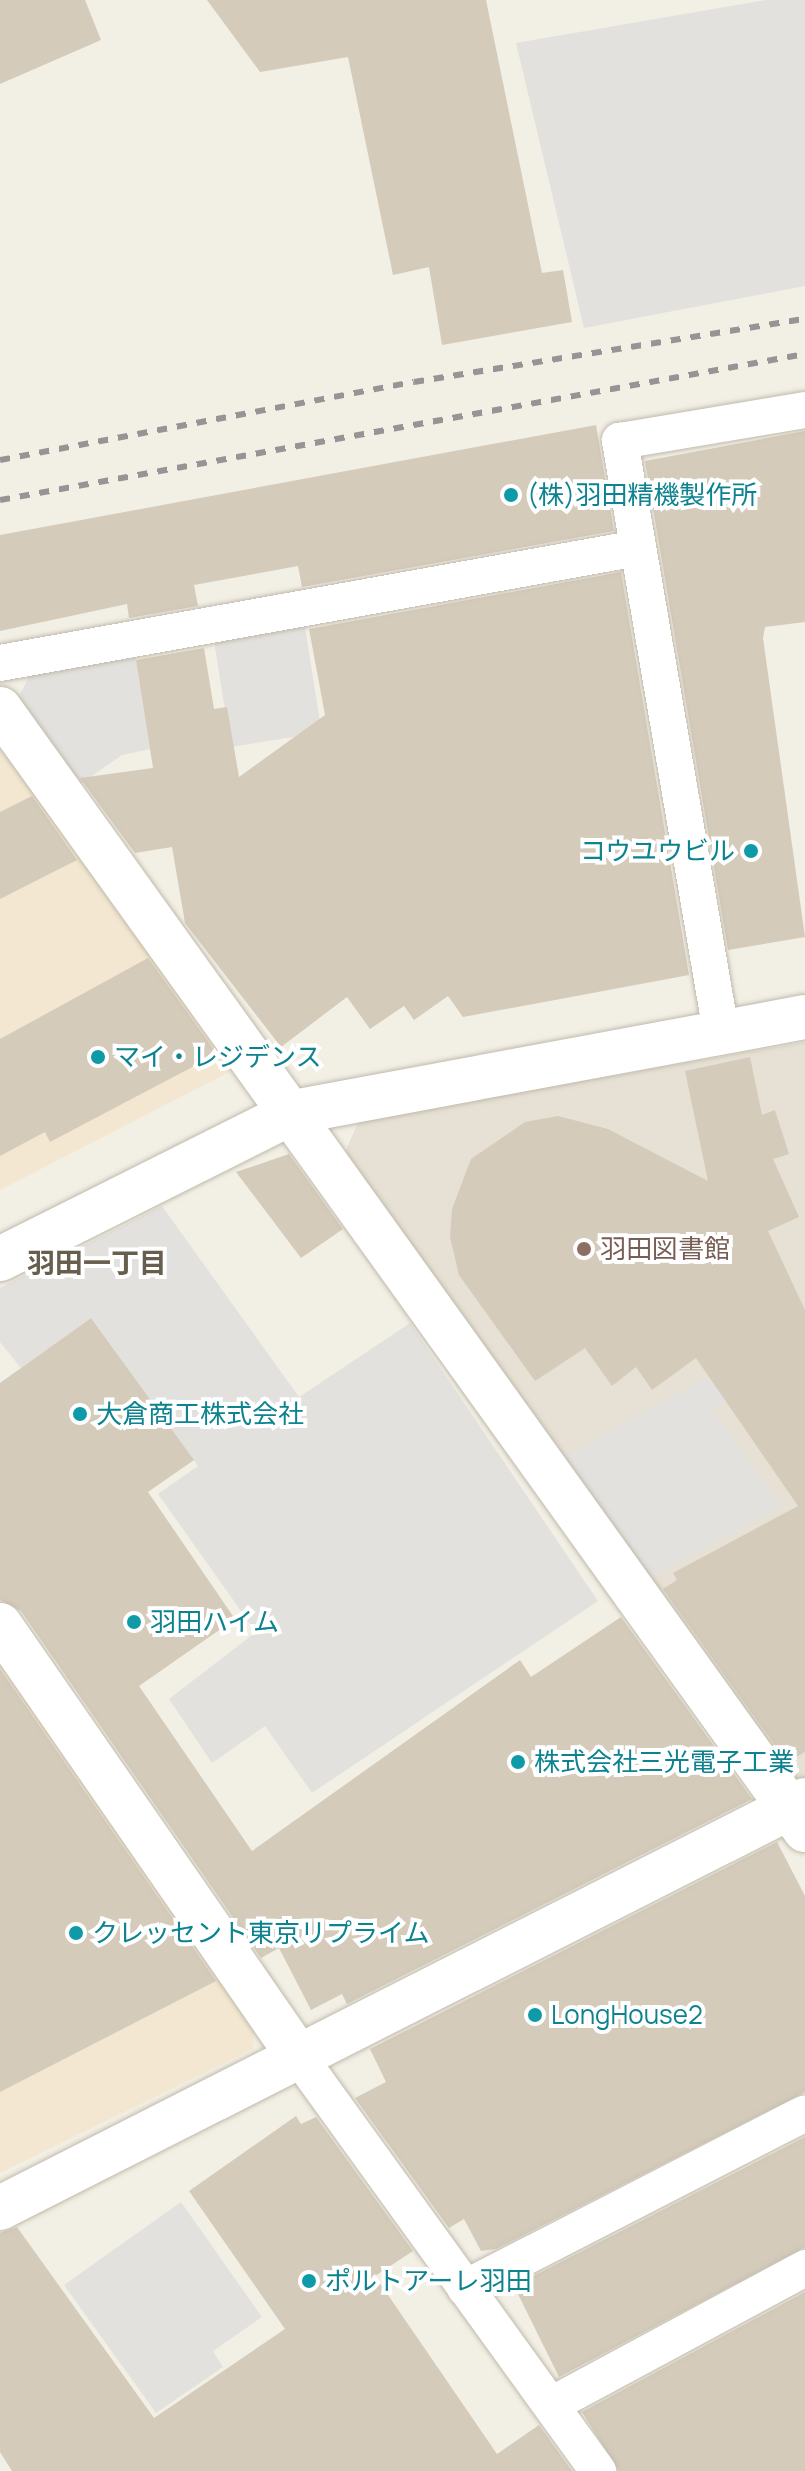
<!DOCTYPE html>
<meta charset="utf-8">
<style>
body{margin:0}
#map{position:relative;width:805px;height:2471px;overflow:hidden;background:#f2efe5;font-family:Manrope,"Noto Sans JP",sans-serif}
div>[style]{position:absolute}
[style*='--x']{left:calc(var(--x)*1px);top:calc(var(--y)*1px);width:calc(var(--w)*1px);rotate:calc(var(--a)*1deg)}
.residential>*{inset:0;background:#e6e1d4}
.commercial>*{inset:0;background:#f4e7d1}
.parking>*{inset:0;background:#e3e1de;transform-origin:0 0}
.building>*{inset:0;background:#d4cbbb}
.roads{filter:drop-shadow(0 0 2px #c0baab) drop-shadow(0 0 2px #c0baab)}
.service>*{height:36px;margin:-18px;padding:0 18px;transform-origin:18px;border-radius:18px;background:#fff}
.minor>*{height:44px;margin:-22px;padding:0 22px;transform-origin:22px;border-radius:22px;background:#fff}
.tertiary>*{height:44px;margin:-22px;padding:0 22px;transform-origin:22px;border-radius:22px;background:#fff}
.rail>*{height:6px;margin-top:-3px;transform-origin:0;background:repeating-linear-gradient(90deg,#959595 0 10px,transparent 0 20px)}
.dots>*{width:22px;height:22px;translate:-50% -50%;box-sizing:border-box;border:4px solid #fff;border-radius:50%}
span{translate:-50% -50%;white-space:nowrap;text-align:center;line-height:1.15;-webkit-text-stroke:8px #fff;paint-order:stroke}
.culture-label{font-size:26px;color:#0d838f}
.left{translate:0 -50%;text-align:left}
.right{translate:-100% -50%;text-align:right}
.education-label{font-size:26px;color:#785e54}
.neighbourhood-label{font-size:28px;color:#675e4d;font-weight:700}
</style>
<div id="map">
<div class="residential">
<i style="clip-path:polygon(805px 1042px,805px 1780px,791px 1781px,343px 1157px,359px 1120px)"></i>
</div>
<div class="commercial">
<i style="clip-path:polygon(0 742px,237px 1068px,0 1190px)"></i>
<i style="clip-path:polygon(0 1652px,255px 2018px,253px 2049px,0 2173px)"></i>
</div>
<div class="parking">
<i style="clip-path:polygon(766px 0,805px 0,805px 286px,584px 328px,516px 43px)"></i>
<i style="left:304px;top:621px;width:113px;height:92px;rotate:81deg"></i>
<i style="clip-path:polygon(134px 646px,150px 749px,122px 755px,76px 787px,15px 704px,33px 669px)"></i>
<i style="clip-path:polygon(162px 1206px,299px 1397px,410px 1323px,598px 1601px,312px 1793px,265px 1726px,212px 1763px,169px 1699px,256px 1632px,158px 1494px,198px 1466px,91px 1318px,21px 1368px,0 1342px,0 1288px)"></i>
<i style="clip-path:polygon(746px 1356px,758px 1375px,713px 1410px,782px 1507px,646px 1580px,560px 1459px)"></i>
<i style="clip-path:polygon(181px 2202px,262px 2317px,213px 2351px,223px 2367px,156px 2413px,64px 2285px)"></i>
</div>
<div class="building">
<i style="clip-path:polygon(0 0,85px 0,101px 40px,0 84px)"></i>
<i style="clip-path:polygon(207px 0,486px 0,542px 273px,563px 270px,572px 322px,442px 345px,429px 267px,393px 275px,348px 57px,260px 72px)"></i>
<i style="clip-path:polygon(596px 425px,614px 531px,302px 587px,298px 566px,194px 585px,198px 606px,129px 618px,127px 604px,0 631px,0 535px)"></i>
<i style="clip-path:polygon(805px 431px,805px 622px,765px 627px,763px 638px,805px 937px,728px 950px,645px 461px)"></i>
<i style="clip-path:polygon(621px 572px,689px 975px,463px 1017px,448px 996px,414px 1020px,404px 1006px,370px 1029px,347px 997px,281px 1047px,185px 923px,172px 847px,135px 853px,80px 778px,153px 768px,136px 660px,204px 648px,214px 709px,227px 707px,239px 777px,325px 715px,309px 629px)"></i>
<i style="clip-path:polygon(32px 796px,77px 860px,0 899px,0 812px)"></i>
<i style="clip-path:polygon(148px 958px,217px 1054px,50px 1142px,45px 1132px,0 1156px,0 1039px)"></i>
<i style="clip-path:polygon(750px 1057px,762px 1115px,775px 1110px,789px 1154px,773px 1159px,799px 1217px,768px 1231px,805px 1310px,805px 1752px,787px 1762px,663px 1589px,677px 1580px,673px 1573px,798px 1506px,696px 1358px,652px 1390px,636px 1367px,612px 1386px,585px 1348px,535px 1381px,459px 1275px,450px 1237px,452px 1209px,471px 1159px,525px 1122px,558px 1116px,608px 1129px,708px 1181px,685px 1071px)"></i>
<i style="clip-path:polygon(289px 1154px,343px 1229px,301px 1258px,236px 1172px)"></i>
<i style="clip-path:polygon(91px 1318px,194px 1460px,148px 1492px,235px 1619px,139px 1686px,252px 1851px,520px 1660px,531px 1677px,621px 1617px,752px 1799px,347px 2004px,342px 1994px,311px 2010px,279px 1948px,261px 1958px,21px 1611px,0 1600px,0 1383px)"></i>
<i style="clip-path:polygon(0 1669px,216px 1981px,0 2092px)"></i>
<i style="clip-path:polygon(777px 1842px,805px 1896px,805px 2092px,496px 2249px,481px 2251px,464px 2219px,449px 2228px,355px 2098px,386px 2082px,370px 2049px)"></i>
<i style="clip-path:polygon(296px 2116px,301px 2124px,316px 2117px,413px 2251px,375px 2276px,497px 2454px,539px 2425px,572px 2471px,12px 2471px,0 2452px,0 2233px,17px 2227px,154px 2418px,285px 2329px,189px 2191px)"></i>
<i style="clip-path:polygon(805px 2137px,805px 2247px,559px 2377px,514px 2286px)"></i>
<i style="clip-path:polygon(805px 2292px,805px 2471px,619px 2471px,582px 2412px)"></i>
</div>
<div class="roads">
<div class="service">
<i style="--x:0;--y:663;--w:648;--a:-10.22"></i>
<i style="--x:721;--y:1032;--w:600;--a:-99.7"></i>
<i style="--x:620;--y:441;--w:188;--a:-9.5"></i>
<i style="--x:299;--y:2057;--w:511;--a:54.16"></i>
<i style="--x:465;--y:2288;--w:382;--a:-27.2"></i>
<i style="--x:551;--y:2405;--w:289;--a:-28.3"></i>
</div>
<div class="minor">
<i style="--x:0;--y:709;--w:1380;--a:54.32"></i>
<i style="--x:0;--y:1625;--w:525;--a:55.31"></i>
<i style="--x:0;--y:2208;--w:902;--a:-26.88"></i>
</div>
<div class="tertiary">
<i style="--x:0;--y:1259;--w:329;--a:-26.6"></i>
<i style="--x:294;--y:1112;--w:520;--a:-10.53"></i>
</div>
</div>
<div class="rail">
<i style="--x:0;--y:460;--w:421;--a:-10.7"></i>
<i style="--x:414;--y:382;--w:396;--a:-9.2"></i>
<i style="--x:0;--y:500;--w:818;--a:-10.28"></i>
</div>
<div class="dots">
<i style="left:511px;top:495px;background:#0f9aa8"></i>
<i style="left:751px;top:851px;background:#0f9aa8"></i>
<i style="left:98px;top:1057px;background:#0f9aa8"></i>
<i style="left:584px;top:1249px;background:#8d6e63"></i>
<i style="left:80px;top:1414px;background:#0f9aa8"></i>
<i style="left:134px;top:1622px;background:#0f9aa8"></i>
<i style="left:518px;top:1762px;background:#0f9aa8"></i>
<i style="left:76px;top:1933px;background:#0f9aa8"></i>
<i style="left:535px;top:2015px;background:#0f9aa8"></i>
<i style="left:309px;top:2281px;background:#0f9aa8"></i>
</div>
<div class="culture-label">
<span class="left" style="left:527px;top:495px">(株)羽田精機製作所</span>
<span class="right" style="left:735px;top:851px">コウユウビル</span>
<span class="left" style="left:114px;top:1057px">マイ・レジデンス</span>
<span class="left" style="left:96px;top:1414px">大倉商工株式会社</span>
<span class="left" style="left:150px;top:1622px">羽田ハイム</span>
<span class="left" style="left:534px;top:1762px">株式会社三光電子工業</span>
<span class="left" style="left:92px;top:1933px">クレッセント東京リプライム</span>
<span class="left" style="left:551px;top:2015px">LongHouse2</span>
<span class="left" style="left:325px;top:2281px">ポルトアーレ羽田</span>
</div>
<div class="education-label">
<span class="left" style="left:600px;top:1249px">羽田図書館</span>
</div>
<div class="neighbourhood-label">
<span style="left:97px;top:1262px">羽田一丁目</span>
</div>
</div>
